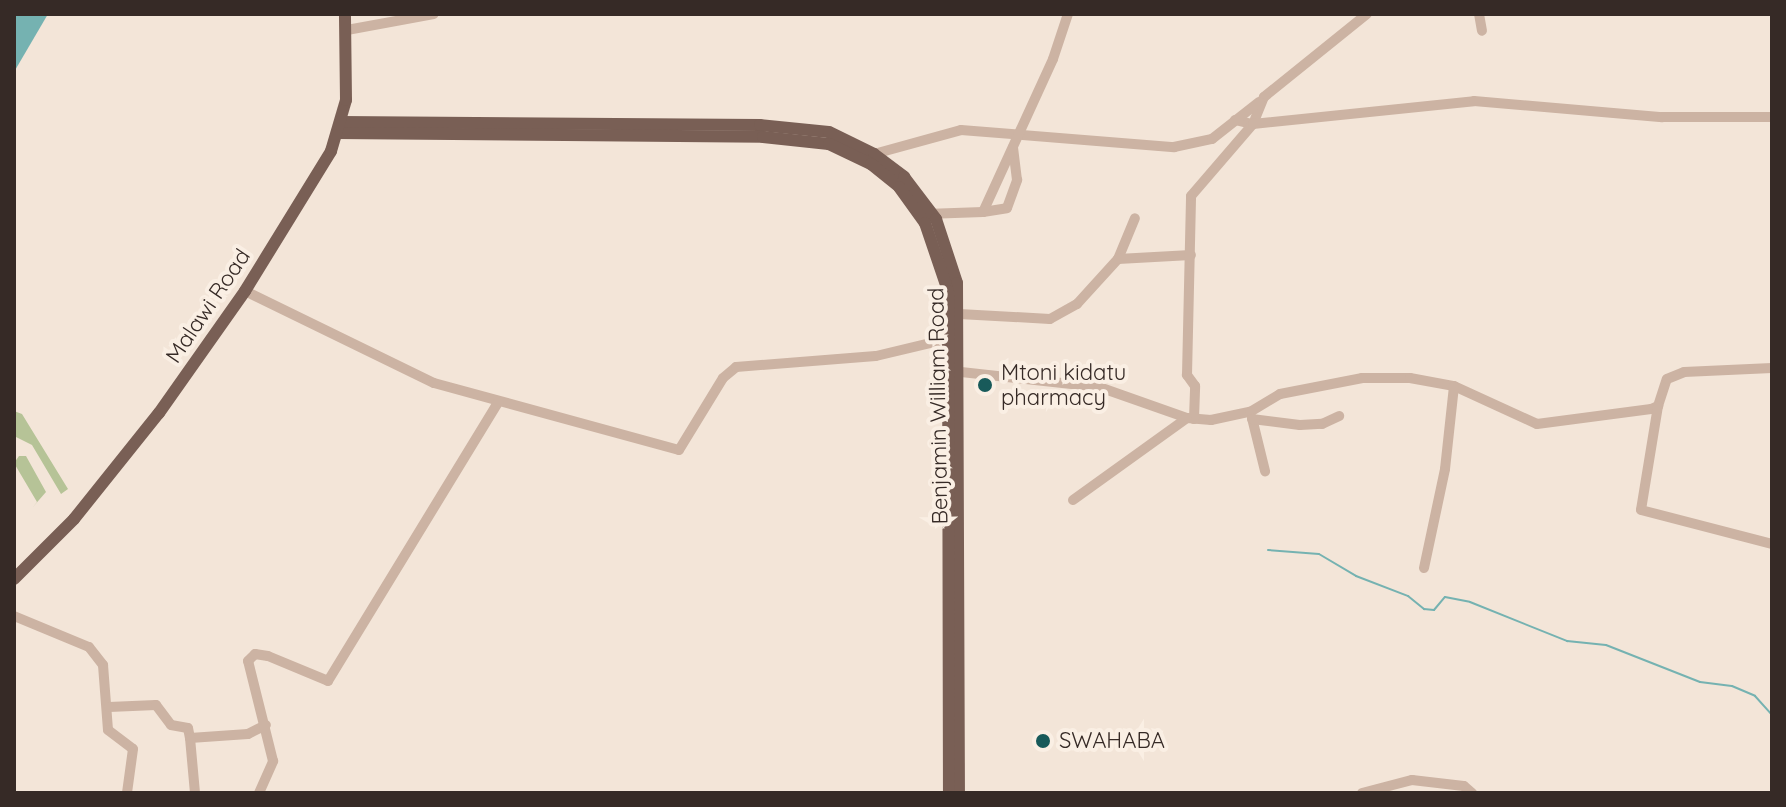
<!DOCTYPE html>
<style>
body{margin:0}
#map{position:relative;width:1786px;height:807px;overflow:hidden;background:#f3e5d8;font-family:Quicksand,sans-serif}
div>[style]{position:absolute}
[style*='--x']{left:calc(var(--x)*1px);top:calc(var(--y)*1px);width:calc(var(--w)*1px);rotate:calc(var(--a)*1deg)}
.green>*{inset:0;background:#b6c397}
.water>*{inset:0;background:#75b2b1}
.stream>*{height:2px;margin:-1px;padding:0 1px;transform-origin:1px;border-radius:1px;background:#75b2b1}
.minor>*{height:10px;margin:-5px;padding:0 5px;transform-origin:5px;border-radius:5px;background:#ccb3a3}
.major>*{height:12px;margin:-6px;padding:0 6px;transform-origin:6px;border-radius:6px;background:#795f55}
.dots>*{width:22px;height:22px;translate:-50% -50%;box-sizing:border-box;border:4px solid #faefe4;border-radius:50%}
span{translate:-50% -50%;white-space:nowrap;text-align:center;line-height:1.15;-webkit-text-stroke:8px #faefe4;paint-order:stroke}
.street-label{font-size:22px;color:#362a26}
.poi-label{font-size:22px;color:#362a26}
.left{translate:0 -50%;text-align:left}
.frame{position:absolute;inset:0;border:16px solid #362a26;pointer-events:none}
</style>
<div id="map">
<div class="green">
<i style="clip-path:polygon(14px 411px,22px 414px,68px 489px,61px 494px,32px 445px,14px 436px)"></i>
<i style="clip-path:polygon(19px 456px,26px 456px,46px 492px,32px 508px,37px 502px,14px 463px)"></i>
</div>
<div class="water">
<i style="clip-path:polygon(14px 14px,48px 14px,14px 72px)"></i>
</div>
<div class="stream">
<i style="--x:1268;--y:550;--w:51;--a:4.5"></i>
<i style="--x:1319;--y:554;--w:43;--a:30.7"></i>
<i style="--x:1356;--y:576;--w:56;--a:21"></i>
<i style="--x:1408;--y:596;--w:21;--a:39"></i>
<i style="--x:1424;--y:609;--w:10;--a:6"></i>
<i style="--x:1434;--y:610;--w:17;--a:-50"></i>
<i style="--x:1445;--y:597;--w:25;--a:11"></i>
<i style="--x:1470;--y:602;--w:105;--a:21.9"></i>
<i style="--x:1567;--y:641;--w:39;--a:6"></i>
<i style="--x:1606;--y:645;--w:101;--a:21.5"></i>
<i style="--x:1700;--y:682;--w:32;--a:7"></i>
<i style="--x:1732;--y:686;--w:25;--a:23"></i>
<i style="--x:1755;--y:696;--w:25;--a:48"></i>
</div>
<div class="minor">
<i style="--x:1479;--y:14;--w:17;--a:80"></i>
<i style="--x:347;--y:30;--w:88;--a:-10.4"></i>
<i style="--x:1235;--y:120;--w:18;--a:13"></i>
<i style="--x:1253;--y:124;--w:29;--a:-68"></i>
<i style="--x:1264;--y:97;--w:132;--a:-38.9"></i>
<i style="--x:874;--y:154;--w:90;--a:-15.4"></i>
<i style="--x:961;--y:130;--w:214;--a:4.6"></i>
<i style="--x:1174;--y:147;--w:39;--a:-12"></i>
<i style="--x:1212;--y:139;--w:60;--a:-38.2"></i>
<i style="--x:983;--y:212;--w:24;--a:-9"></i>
<i style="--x:1007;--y:208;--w:30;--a:-70"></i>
<i style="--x:1017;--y:180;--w:33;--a:-97"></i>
<i style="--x:926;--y:214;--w:57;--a:-2"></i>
<i style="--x:983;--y:212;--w:168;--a:-65.4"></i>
<i style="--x:1053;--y:59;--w:47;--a:-71.6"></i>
<i style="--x:1118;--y:259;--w:44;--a:-67.5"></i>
<i style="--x:245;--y:291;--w:210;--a:26"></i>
<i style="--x:434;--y:383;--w:254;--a:15.3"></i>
<i style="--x:679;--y:450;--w:84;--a:-58.6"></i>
<i style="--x:723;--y:378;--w:17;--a:-40"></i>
<i style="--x:736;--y:367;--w:140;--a:-4.5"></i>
<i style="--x:876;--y:356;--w:77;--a:-13.5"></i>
<i style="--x:959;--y:314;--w:91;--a:3.1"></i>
<i style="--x:1050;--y:319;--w:31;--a:-29"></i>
<i style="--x:1077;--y:304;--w:61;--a:-47.7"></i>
<i style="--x:1118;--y:259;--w:73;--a:-3.1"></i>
<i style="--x:952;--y:371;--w:148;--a:6.2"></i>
<i style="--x:1099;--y:387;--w:93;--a:19.4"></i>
<i style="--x:1187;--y:418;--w:24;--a:5"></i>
<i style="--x:1211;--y:420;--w:40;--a:-12"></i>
<i style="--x:1250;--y:412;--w:35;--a:-31"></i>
<i style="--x:1280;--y:394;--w:84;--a:-11"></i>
<i style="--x:1362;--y:378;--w:48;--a:0"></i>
<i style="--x:1410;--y:378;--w:45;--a:10.3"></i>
<i style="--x:1454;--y:386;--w:91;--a:24.6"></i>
<i style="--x:1537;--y:424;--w:115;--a:-7.5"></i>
<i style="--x:1651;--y:409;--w:8;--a:-23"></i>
<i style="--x:1658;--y:406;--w:28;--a:-72"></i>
<i style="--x:1667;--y:379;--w:18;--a:-22"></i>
<i style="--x:1684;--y:372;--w:88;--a:-2.6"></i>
<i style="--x:1658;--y:406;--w:105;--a:99.3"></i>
<i style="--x:1641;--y:510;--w:135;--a:14.5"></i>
<i style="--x:1252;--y:418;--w:55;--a:76.2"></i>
<i style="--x:1194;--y:419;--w:33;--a:-88"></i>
<i style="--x:1195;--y:386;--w:14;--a:-126"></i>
<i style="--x:1187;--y:375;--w:179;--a:-88.7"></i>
<i style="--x:1191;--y:196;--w:95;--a:-49.3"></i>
<i style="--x:1253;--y:124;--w:222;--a:-5.9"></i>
<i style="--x:1474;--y:101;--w:189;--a:4.9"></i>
<i style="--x:1662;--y:117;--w:110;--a:0"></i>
<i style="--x:1252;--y:419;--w:48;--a:7.1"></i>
<i style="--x:1300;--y:425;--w:22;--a:-3"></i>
<i style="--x:1322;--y:424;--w:19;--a:-25"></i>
<i style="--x:1073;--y:500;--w:140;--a:-35.7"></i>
<i style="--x:1424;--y:568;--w:101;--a:-78"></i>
<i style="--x:1445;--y:469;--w:83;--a:-83.8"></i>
<i style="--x:14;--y:616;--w:81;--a:22.5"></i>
<i style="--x:89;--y:647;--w:23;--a:52"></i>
<i style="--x:103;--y:665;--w:65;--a:85.6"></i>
<i style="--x:108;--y:730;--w:31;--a:37"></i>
<i style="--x:133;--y:749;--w:44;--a:97.8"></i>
<i style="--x:109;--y:707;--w:47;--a:-2.4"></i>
<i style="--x:156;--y:705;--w:25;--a:53"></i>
<i style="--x:171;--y:725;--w:17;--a:10"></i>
<i style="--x:188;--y:728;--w:10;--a:79"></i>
<i style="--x:190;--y:738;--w:58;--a:-3.9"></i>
<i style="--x:248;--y:734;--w:20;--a:-27"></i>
<i style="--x:190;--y:738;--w:55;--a:84.8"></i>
<i style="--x:259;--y:793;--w:35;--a:-66"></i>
<i style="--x:273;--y:761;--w:103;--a:-104"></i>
<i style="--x:248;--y:661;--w:10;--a:-45"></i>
<i style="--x:255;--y:654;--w:13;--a:9"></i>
<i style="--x:268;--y:656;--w:65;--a:22.6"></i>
<i style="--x:328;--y:681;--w:327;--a:-58.6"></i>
<i style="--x:1362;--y:793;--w:52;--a:-14.6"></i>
<i style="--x:1412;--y:780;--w:52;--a:6.6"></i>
<i style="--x:1464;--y:786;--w:11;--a:41"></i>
</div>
<div class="major">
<i style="--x:340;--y:122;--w:420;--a:0.4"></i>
<i style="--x:760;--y:125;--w:69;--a:5.8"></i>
<i style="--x:829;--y:132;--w:50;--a:26.1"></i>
<i style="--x:874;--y:154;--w:38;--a:37"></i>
<i style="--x:904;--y:177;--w:53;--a:52.7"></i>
<i style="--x:936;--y:219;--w:67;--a:71.8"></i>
<i style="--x:957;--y:283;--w:510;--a:89.78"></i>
<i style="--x:337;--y:133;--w:426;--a:0.5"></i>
<i style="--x:763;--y:137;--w:66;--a:6.1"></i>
<i style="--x:829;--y:144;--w:47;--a:25.5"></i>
<i style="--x:871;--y:164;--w:36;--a:39"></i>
<i style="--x:899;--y:187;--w:44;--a:54.2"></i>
<i style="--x:925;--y:223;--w:72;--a:71.3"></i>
<i style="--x:948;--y:291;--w:502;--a:89.89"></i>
<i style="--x:14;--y:579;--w:85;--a:-45"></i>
<i style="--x:74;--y:519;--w:136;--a:-51.3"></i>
<i style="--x:159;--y:413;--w:149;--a:-54.8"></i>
<i style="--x:245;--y:291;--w:164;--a:-58.4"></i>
<i style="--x:331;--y:151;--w:53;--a:-73.6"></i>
<i style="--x:346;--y:100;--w:86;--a:-90.7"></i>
</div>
<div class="dots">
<i style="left:985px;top:385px;background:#185a5a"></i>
<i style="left:1043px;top:741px;background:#185a5a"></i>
</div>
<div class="street-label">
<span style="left:208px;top:306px;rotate:-56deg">Malawi Road</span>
<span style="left:938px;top:406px;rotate:-91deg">Benjamin William Road</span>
</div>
<div class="poi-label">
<span class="left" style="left:1001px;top:385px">Mtoni kidatu<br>pharmacy</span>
<span class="left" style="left:1059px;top:741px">SWAHABA</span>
</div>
<div class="frame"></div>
</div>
